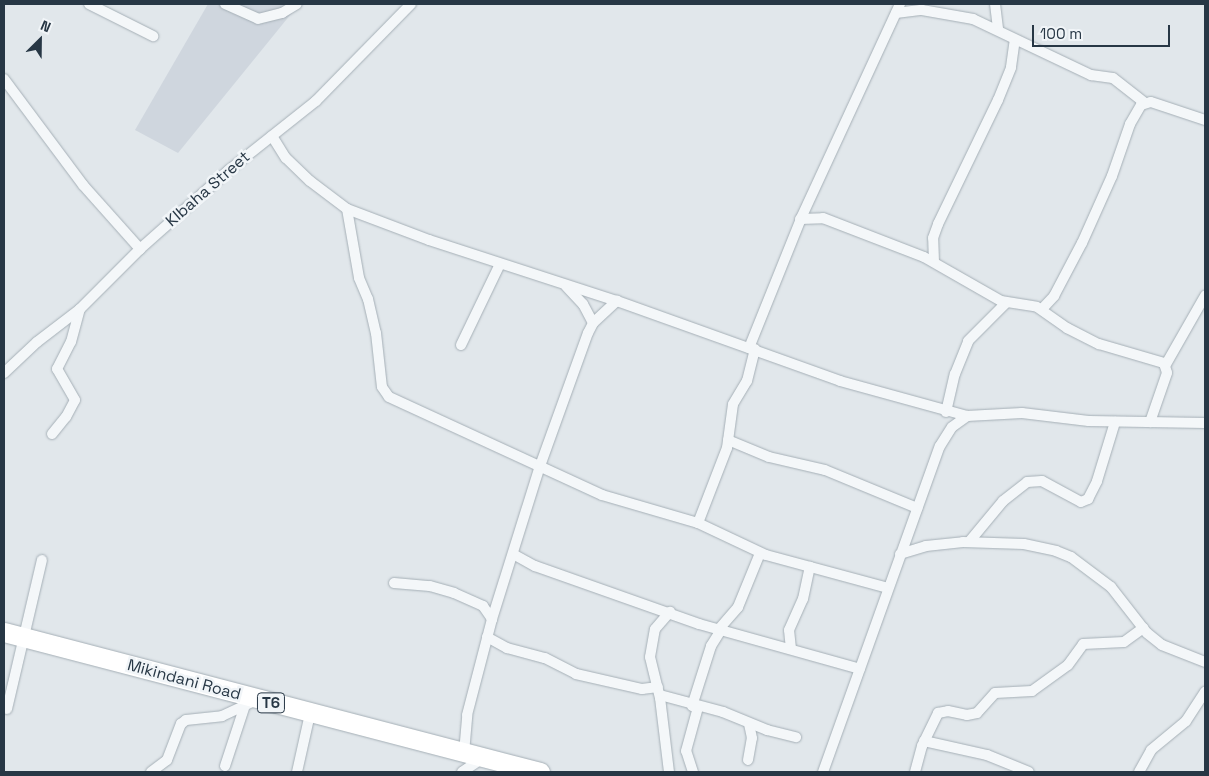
<!DOCTYPE html>
<style>
body{margin:0}
#map{position:relative;width:1209px;height:776px;overflow:hidden;background:#e1e7eb;font-family:"Space Grotesk",sans-serif}
div>[style]{position:absolute}
[style*='--x']{left:calc(var(--x)*1px);top:calc(var(--y)*1px);width:calc(var(--w)*1px);rotate:calc(var(--a)*1deg)}
.built>*{inset:0;background:#cfd6de}
.roads{filter:drop-shadow(0 0 1px #a5afb6) drop-shadow(0 0 1px #a5afb6)}
.street>*{height:10px;margin:-5px;padding:0 5px;transform-origin:5px;border-radius:5px;background:#f4f7f9}
.highway>*{height:19px;margin:-9.5px;padding:0 9.5px;transform-origin:9.5px;border-radius:9.5px;background:#fff}
span{translate:-50% -50%;white-space:nowrap;text-align:center;line-height:1.15;-webkit-text-stroke:5px #f1f5f8;paint-order:stroke}
.shield-label span{padding:1px 4px;background:#f1f5f8;border:1px solid;border-radius:4px;-webkit-text-stroke-width:0}
.shield-label{font-size:15px;color:#273745;font-weight:700}
.street-label{font-size:16px;color:#273745}
.frame{position:absolute;inset:0;border:5px solid #273745;pointer-events:none}
.north{position:absolute;left:15px;top:15px;width:50px;height:50px;-webkit-text-stroke:4px #f1f5f8;paint-order:stroke;rotate:23deg;font-size:14px;font-weight:700;line-height:20px;text-align:center;color:#273745}
.north::after{content:'';display:block;margin:auto;width:18px;height:22px;background:#273745;clip-path:polygon(50% 0,100% 100%,50% 72%,0 100%)}
.scale{position:absolute;left:1032px;top:25px;width:138px;height:22px;box-sizing:border-box;border:2px solid #273745;border-top:0;padding-left:6px;font-size:15px;line-height:18px;white-space:nowrap;color:#273745;-webkit-text-stroke:4px #f1f5f8;paint-order:stroke}
</style>
<div id="map">
<div class="built">
<i style="clip-path:polygon(208px 4px,288px 4px,295px 9px,178px 153px,135px 130px)"></i>
</div>
<div class="roads">
<div class="street">
<i style="--x:89;--y:4;--w:72;--a:26.6"></i>
<i style="--x:225;--y:4;--w:36;--a:24"></i>
<i style="--x:258;--y:19;--w:25;--a:-14"></i>
<i style="--x:282;--y:13;--w:17;--a:-31"></i>
<i style="--x:995;--y:4;--w:25;--a:83"></i>
<i style="--x:896;--y:13;--w:26;--a:-7"></i>
<i style="--x:922;--y:10;--w:52;--a:10"></i>
<i style="--x:973;--y:19;--w:131;--a:25.4"></i>
<i style="--x:1091;--y:75;--w:22;--a:8"></i>
<i style="--x:1113;--y:78;--w:41;--a:38"></i>
<i style="--x:4;--y:79;--w:132;--a:53.3"></i>
<i style="--x:83;--y:185;--w:86;--a:48.3"></i>
<i style="--x:272;--y:136;--w:26;--a:58"></i>
<i style="--x:286;--y:158;--w:33;--a:44"></i>
<i style="--x:310;--y:181;--w:46;--a:37.1"></i>
<i style="--x:347;--y:209;--w:88;--a:20.7"></i>
<i style="--x:429;--y:240;--w:198;--a:18"></i>
<i style="--x:617;--y:301;--w:237;--a:19.7"></i>
<i style="--x:840;--y:381;--w:132;--a:15.4"></i>
<i style="--x:967;--y:416;--w:55;--a:-3.1"></i>
<i style="--x:1022;--y:413;--w:67;--a:6.8"></i>
<i style="--x:1089;--y:421;--w:116;--a:1"></i>
<i style="--x:347;--y:209;--w:70;--a:80.1"></i>
<i style="--x:359;--y:278;--w:23;--a:67"></i>
<i style="--x:368;--y:299;--w:35;--a:77"></i>
<i style="--x:376;--y:333;--w:54;--a:83.7"></i>
<i style="--x:382;--y:387;--w:12;--a:55"></i>
<i style="--x:389;--y:397;--w:234;--a:24.7"></i>
<i style="--x:602;--y:495;--w:100;--a:16.3"></i>
<i style="--x:698;--y:523;--w:75;--a:25.2"></i>
<i style="--x:766;--y:555;--w:126;--a:15.1"></i>
<i style="--x:800;--y:219;--w:23;--a:-2"></i>
<i style="--x:823;--y:218;--w:108;--a:21.1"></i>
<i style="--x:924;--y:257;--w:89;--a:29.7"></i>
<i style="--x:1001;--y:301;--w:36;--a:9"></i>
<i style="--x:1037;--y:307;--w:37;--a:35"></i>
<i style="--x:1067;--y:328;--w:36;--a:27"></i>
<i style="--x:1099;--y:344;--w:68;--a:16.3"></i>
<i style="--x:1164;--y:363;--w:10;--a:73"></i>
<i style="--x:1167;--y:373;--w:52;--a:109.1"></i>
<i style="--x:934;--y:262;--w:24;--a:-92"></i>
<i style="--x:933;--y:238;--w:15;--a:-70"></i>
<i style="--x:938;--y:224;--w:138;--a:-64.2"></i>
<i style="--x:998;--y:100;--w:35;--a:-68"></i>
<i style="--x:1011;--y:67;--w:27;--a:-82"></i>
<i style="--x:566;--y:286;--w:25;--a:47"></i>
<i style="--x:583;--y:304;--w:21;--a:62"></i>
<i style="--x:1042;--y:309;--w:18;--a:-47"></i>
<i style="--x:1054;--y:296;--w:60;--a:-62.2"></i>
<i style="--x:1082;--y:243;--w:73;--a:-65.9"></i>
<i style="--x:1112;--y:176;--w:55;--a:-70.9"></i>
<i style="--x:1130;--y:124;--w:22;--a:-60"></i>
<i style="--x:1141;--y:105;--w:10;--a:-17"></i>
<i style="--x:1151;--y:102;--w:57;--a:18.4"></i>
<i style="--x:461;--y:345;--w:90;--a:-64.3"></i>
<i style="--x:749;--y:348;--w:142;--a:-68.1"></i>
<i style="--x:802;--y:216;--w:234;--a:-65.2"></i>
<i style="--x:1165;--y:366;--w:81;--a:-60.3"></i>
<i style="--x:4;--y:373;--w:45;--a:-43.2"></i>
<i style="--x:37;--y:342;--w:54;--a:-37.5"></i>
<i style="--x:80;--y:309;--w:85;--a:-45"></i>
<i style="--x:140;--y:249;--w:119;--a:-41.6"></i>
<i style="--x:229;--y:170;--w:111;--a:-38.4"></i>
<i style="--x:316;--y:101;--w:136;--a:-45.6"></i>
<i style="--x:946;--y:412;--w:39;--a:-77"></i>
<i style="--x:955;--y:374;--w:35;--a:-68"></i>
<i style="--x:968;--y:341;--w:54;--a:-45"></i>
<i style="--x:52;--y:434;--w:22;--a:-51"></i>
<i style="--x:66;--y:417;--w:19;--a:-62"></i>
<i style="--x:75;--y:400;--w:36;--a:-120"></i>
<i style="--x:57;--y:369;--w:30;--a:-63"></i>
<i style="--x:71;--y:342;--w:34;--a:-75"></i>
<i style="--x:728;--y:440;--w:44;--a:22.5"></i>
<i style="--x:769;--y:457;--w:57;--a:13.1"></i>
<i style="--x:825;--y:470;--w:100;--a:22.4"></i>
<i style="--x:698;--y:523;--w:80;--a:-68.9"></i>
<i style="--x:727;--y:448;--w:44;--a:-82.2"></i>
<i style="--x:733;--y:404;--w:27;--a:-59"></i>
<i style="--x:747;--y:381;--w:33;--a:-76"></i>
<i style="--x:969;--y:542;--w:53;--a:-50.3"></i>
<i style="--x:1003;--y:501;--w:31;--a:-38"></i>
<i style="--x:1027;--y:482;--w:15;--a:-4"></i>
<i style="--x:1042;--y:481;--w:44;--a:28.3"></i>
<i style="--x:1081;--y:502;--w:8;--a:-23"></i>
<i style="--x:1088;--y:499;--w:20;--a:-63"></i>
<i style="--x:1097;--y:481;--w:62;--a:-73"></i>
<i style="--x:513;--y:554;--w:25;--a:29"></i>
<i style="--x:535;--y:566;--w:174;--a:19.5"></i>
<i style="--x:699;--y:624;--w:167;--a:15.6"></i>
<i style="--x:900;--y:554;--w:27;--a:-17"></i>
<i style="--x:926;--y:546;--w:37;--a:-6"></i>
<i style="--x:963;--y:542;--w:61;--a:1.9"></i>
<i style="--x:1024;--y:544;--w:33;--a:12"></i>
<i style="--x:1056;--y:551;--w:16;--a:22"></i>
<i style="--x:1071;--y:557;--w:50;--a:36.9"></i>
<i style="--x:1111;--y:587;--w:58;--a:52"></i>
<i style="--x:1147;--y:633;--w:19;--a:39"></i>
<i style="--x:1162;--y:645;--w:46;--a:21.6"></i>
<i style="--x:394;--y:583;--w:36;--a:5"></i>
<i style="--x:430;--y:586;--w:25;--a:16"></i>
<i style="--x:454;--y:593;--w:32;--a:24"></i>
<i style="--x:483;--y:606;--w:16;--a:55"></i>
<i style="--x:719;--y:629;--w:29;--a:-49"></i>
<i style="--x:738;--y:607;--w:58;--a:-67.8"></i>
<i style="--x:487;--y:637;--w:23;--a:29"></i>
<i style="--x:507;--y:648;--w:39;--a:15"></i>
<i style="--x:545;--y:658;--w:35;--a:27"></i>
<i style="--x:576;--y:674;--w:68;--a:12.8"></i>
<i style="--x:642;--y:689;--w:16;--a:-7"></i>
<i style="--x:791;--y:649;--w:19;--a:-96"></i>
<i style="--x:789;--y:630;--w:34;--a:-66"></i>
<i style="--x:803;--y:599;--w:33;--a:-78"></i>
<i style="--x:660;--y:695;--w:65;--a:15.1"></i>
<i style="--x:723;--y:712;--w:48;--a:22.2"></i>
<i style="--x:767;--y:730;--w:30;--a:14"></i>
<i style="--x:692;--y:706;--w:63;--a:-72.4"></i>
<i style="--x:711;--y:646;--w:19;--a:-58"></i>
<i style="--x:7;--y:709;--w:153;--a:-76.8"></i>
<i style="--x:924;--y:741;--w:65;--a:12.5"></i>
<i style="--x:987;--y:755;--w:45;--a:22"></i>
<i style="--x:464;--y:753;--w:38;--a:-85"></i>
<i style="--x:467;--y:715;--w:99;--a:-75.4"></i>
<i style="--x:492;--y:619;--w:160;--a:-72.6"></i>
<i style="--x:540;--y:466;--w:141;--a:-70.2"></i>
<i style="--x:588;--y:333;--w:11;--a:-63"></i>
<i style="--x:593;--y:323;--w:33;--a:-43"></i>
<i style="--x:748;--y:760;--w:22;--a:-80"></i>
<i style="--x:752;--y:738;--w:14;--a:-102"></i>
<i style="--x:225;--y:766;--w:64;--a:-71.8"></i>
<i style="--x:151;--y:772;--w:20;--a:-37"></i>
<i style="--x:167;--y:760;--w:39;--a:-69"></i>
<i style="--x:181;--y:724;--w:6;--a:-39"></i>
<i style="--x:186;--y:720;--w:36;--a:-6"></i>
<i style="--x:222;--y:716;--w:38;--a:-25"></i>
<i style="--x:297;--y:772;--w:59;--a:-77.4"></i>
<i style="--x:462;--y:772;--w:25;--a:-34"></i>
<i style="--x:669;--y:772;--w:75;--a:-96.9"></i>
<i style="--x:660;--y:698;--w:42;--a:-103.7"></i>
<i style="--x:650;--y:657;--w:28;--a:-80"></i>
<i style="--x:655;--y:629;--w:23;--a:-49"></i>
<i style="--x:693;--y:772;--w:22;--a:-108"></i>
<i style="--x:686;--y:751;--w:46;--a:-74.7"></i>
<i style="--x:823;--y:772;--w:346;--a:-70.3"></i>
<i style="--x:940;--y:446;--w:22;--a:-58"></i>
<i style="--x:952;--y:427;--w:19;--a:-36"></i>
<i style="--x:915;--y:772;--w:27;--a:-75"></i>
<i style="--x:922;--y:746;--w:37;--a:-64"></i>
<i style="--x:938;--y:713;--w:10;--a:-11"></i>
<i style="--x:948;--y:711;--w:19;--a:12"></i>
<i style="--x:967;--y:715;--w:10;--a:-11"></i>
<i style="--x:977;--y:713;--w:27;--a:-48"></i>
<i style="--x:995;--y:693;--w:37;--a:-3"></i>
<i style="--x:1032;--y:691;--w:44;--a:-35.8"></i>
<i style="--x:1068;--y:665;--w:26;--a:-54"></i>
<i style="--x:1083;--y:644;--w:41;--a:-2.8"></i>
<i style="--x:1124;--y:642;--w:24;--a:-36"></i>
<i style="--x:1139;--y:772;--w:25;--a:-61"></i>
<i style="--x:1151;--y:750;--w:45;--a:-39.6"></i>
<i style="--x:1186;--y:721;--w:35;--a:-57"></i>
</div>
<div class="highway">
<i style="--x:4;--y:632;--w:554;--a:14.64"></i>
</div>
</div>
<div class="shield-label">
<span style="left:271px;top:703px">T6</span>
</div>
<div class="street-label">
<span style="left:208px;top:189px;rotate:-41deg">KIbaha Street</span>
<span style="left:184px;top:680px;rotate:15deg">Mikindani Road</span>
</div>
<div class="frame"></div>
<div class="north">N</div>
<div class="scale">100 m</div>
</div>
